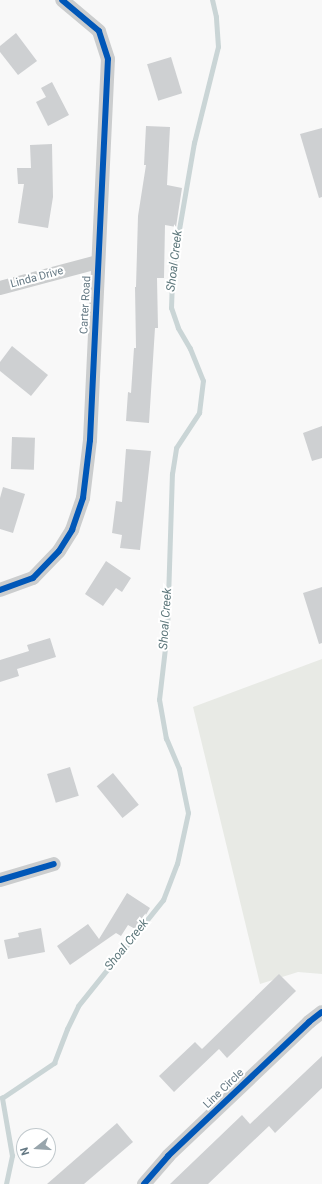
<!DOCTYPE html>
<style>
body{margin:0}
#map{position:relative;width:322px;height:1184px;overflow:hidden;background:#f8f8f8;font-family:Roboto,sans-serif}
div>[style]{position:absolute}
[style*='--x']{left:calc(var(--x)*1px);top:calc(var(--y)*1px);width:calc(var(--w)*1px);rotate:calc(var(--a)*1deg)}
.green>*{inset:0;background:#e8eae5}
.stream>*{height:4.5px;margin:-2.25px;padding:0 2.25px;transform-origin:2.25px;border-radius:2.25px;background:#cad5d6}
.building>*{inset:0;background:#ced0d2;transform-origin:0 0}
.minor>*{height:14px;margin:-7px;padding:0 7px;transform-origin:7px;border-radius:7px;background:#cbcdce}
.cycleway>*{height:6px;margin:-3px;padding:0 3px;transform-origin:3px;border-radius:3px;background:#0057b8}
span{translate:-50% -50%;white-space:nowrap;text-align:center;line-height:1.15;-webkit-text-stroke:4px #fff;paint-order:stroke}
.street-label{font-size:11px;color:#647883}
.water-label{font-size:12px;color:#5e787c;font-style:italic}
.north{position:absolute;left:16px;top:1128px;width:40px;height:40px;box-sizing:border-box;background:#fff;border:1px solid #c1c9cd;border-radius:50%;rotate:253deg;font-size:11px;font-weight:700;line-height:16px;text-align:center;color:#647883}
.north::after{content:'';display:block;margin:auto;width:14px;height:18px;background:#98a5ac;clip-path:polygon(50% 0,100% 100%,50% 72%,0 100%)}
</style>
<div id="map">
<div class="green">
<i style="clip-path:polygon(322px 659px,322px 974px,298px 972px,260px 984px,193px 707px)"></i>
</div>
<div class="stream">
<i style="--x:6;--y:1184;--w:29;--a:-78"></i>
<i style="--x:12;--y:1156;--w:59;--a:-99.8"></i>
<i style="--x:2;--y:1098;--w:63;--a:-33.9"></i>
<i style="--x:54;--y:1063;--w:36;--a:-69"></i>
<i style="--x:67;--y:1029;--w:25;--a:-64"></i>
<i style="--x:78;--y:1006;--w:136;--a:-51.3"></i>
<i style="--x:163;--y:900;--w:39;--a:-69"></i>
<i style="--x:177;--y:864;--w:52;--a:-77.8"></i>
<i style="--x:188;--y:813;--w:45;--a:-101.6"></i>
<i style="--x:179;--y:769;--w:33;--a:-113"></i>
<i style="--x:166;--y:739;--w:40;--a:-100"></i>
<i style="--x:159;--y:700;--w:69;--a:-83.4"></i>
<i style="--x:167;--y:631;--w:157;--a:-88.2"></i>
<i style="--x:172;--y:474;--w:26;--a:-81"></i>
<i style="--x:176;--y:448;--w:42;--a:-56.7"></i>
<i style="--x:199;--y:413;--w:32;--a:-83"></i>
<i style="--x:203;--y:381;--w:35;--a:-112"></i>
<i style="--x:190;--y:349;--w:24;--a:-120"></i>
<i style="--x:178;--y:328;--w:21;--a:-109"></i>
<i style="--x:171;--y:308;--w:38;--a:-88"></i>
<i style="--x:172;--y:270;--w:129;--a:-80.2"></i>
<i style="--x:194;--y:143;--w:99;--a:-76"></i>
<i style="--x:218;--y:47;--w:30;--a:-94"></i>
<i style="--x:216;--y:17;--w:17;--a:-103"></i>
</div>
<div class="building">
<i style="clip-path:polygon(16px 33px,37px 61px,18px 75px,0 52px,0 46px)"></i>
<i style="left:171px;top:57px;width:38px;height:25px;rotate:73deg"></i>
<i style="clip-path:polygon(52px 82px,69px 115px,48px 126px,36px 102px,46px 97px,41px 88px)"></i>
<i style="clip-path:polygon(146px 126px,170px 127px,167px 185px,182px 188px,176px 227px,165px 225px,164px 278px,157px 278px,158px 328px,155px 328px,149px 423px,126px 421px,128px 392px,131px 393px,134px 348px,136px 348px,135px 287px,136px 287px,138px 216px,146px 165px,144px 165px)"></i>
<i style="clip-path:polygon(322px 128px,322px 197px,319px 198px,300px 134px)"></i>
<i style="clip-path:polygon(52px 144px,53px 197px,48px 228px,18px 223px,24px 184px,18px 184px,17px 168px,31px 168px,30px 145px)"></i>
<i style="clip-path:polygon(12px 346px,48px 375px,31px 396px,0 371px,0 362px)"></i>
<i style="clip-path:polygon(322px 426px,322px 458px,312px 461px,303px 433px)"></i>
<i style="left:12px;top:437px;width:23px;height:32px;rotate:2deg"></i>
<i style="clip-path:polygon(126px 449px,151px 451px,140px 550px,120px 548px,122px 535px,112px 533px,116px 501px,122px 502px)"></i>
<i style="clip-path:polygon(3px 487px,25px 494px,13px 533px,0 529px,0 498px)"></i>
<i style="clip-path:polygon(106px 561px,131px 578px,122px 592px,116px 588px,103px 606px,85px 594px)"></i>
<i style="clip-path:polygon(322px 587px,322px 643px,319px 644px,303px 593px)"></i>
<i style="clip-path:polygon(50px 638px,56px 657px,17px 669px,19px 676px,0 682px,0 660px,29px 651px,27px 645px)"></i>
<i style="left:70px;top:767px;width:30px;height:24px;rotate:73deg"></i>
<i style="left:113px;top:773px;width:41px;height:21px;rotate:51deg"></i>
<i style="clip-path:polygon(127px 893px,150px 908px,137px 930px,128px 925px,121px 936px,116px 933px,70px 965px,57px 946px,88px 924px,99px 939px)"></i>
<i style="clip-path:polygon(41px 928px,45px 952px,8px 959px,4px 940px,19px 937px,18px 933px)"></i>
<i style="clip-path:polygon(279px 974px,296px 991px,227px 1058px,219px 1049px,174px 1092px,159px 1076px,195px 1042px,202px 1049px)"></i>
<i style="clip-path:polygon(322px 1056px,322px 1088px,275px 1133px,269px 1126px,208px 1184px,170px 1184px,242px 1115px,250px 1124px)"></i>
<i style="clip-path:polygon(117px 1123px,133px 1142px,84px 1184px,47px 1184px)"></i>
</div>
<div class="minor">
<i style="--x:0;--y:288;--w:101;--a:-14.9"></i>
<i style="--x:0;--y:590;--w:35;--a:-20"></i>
<i style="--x:33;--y:578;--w:37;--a:-46"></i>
<i style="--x:59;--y:551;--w:25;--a:-58"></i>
<i style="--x:72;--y:530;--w:34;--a:-71"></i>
<i style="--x:83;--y:498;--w:58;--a:-83.1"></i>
<i style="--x:90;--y:440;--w:381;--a:-87.3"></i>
<i style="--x:108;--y:59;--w:29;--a:-108"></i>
<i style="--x:99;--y:31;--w:48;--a:-140"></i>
<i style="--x:0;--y:880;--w:56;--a:-16.5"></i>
<i style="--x:144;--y:1184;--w:37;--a:-49"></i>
<i style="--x:168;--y:1156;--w:195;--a:-43.5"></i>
<i style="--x:309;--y:1022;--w:16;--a:-38"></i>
</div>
<div class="cycleway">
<i style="--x:0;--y:590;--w:35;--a:-20"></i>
<i style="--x:33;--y:578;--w:37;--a:-46"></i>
<i style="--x:59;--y:551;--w:25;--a:-58"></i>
<i style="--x:72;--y:530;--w:34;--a:-71"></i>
<i style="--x:83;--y:498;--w:58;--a:-83.1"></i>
<i style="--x:90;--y:440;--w:381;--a:-87.3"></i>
<i style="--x:108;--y:59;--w:29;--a:-108"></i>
<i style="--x:99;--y:31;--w:48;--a:-140"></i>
<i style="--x:0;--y:880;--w:56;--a:-16.5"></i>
<i style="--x:144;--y:1184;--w:37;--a:-49"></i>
<i style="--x:168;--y:1156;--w:195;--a:-43.5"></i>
<i style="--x:309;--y:1022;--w:16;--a:-38"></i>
</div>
<div class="street-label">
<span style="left:37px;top:278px;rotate:-15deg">Linda Drive</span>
<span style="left:86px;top:305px;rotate:-87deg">Carter Road</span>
<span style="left:224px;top:1089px;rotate:-44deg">Line Circle</span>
</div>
<div class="water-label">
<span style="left:175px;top:261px;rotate:-83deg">Shoal Creek</span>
<span style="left:166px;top:619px;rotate:-86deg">Shoal Creek</span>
<span style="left:127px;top:945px;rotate:-51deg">Shoal Creek</span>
</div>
<div class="north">N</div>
</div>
